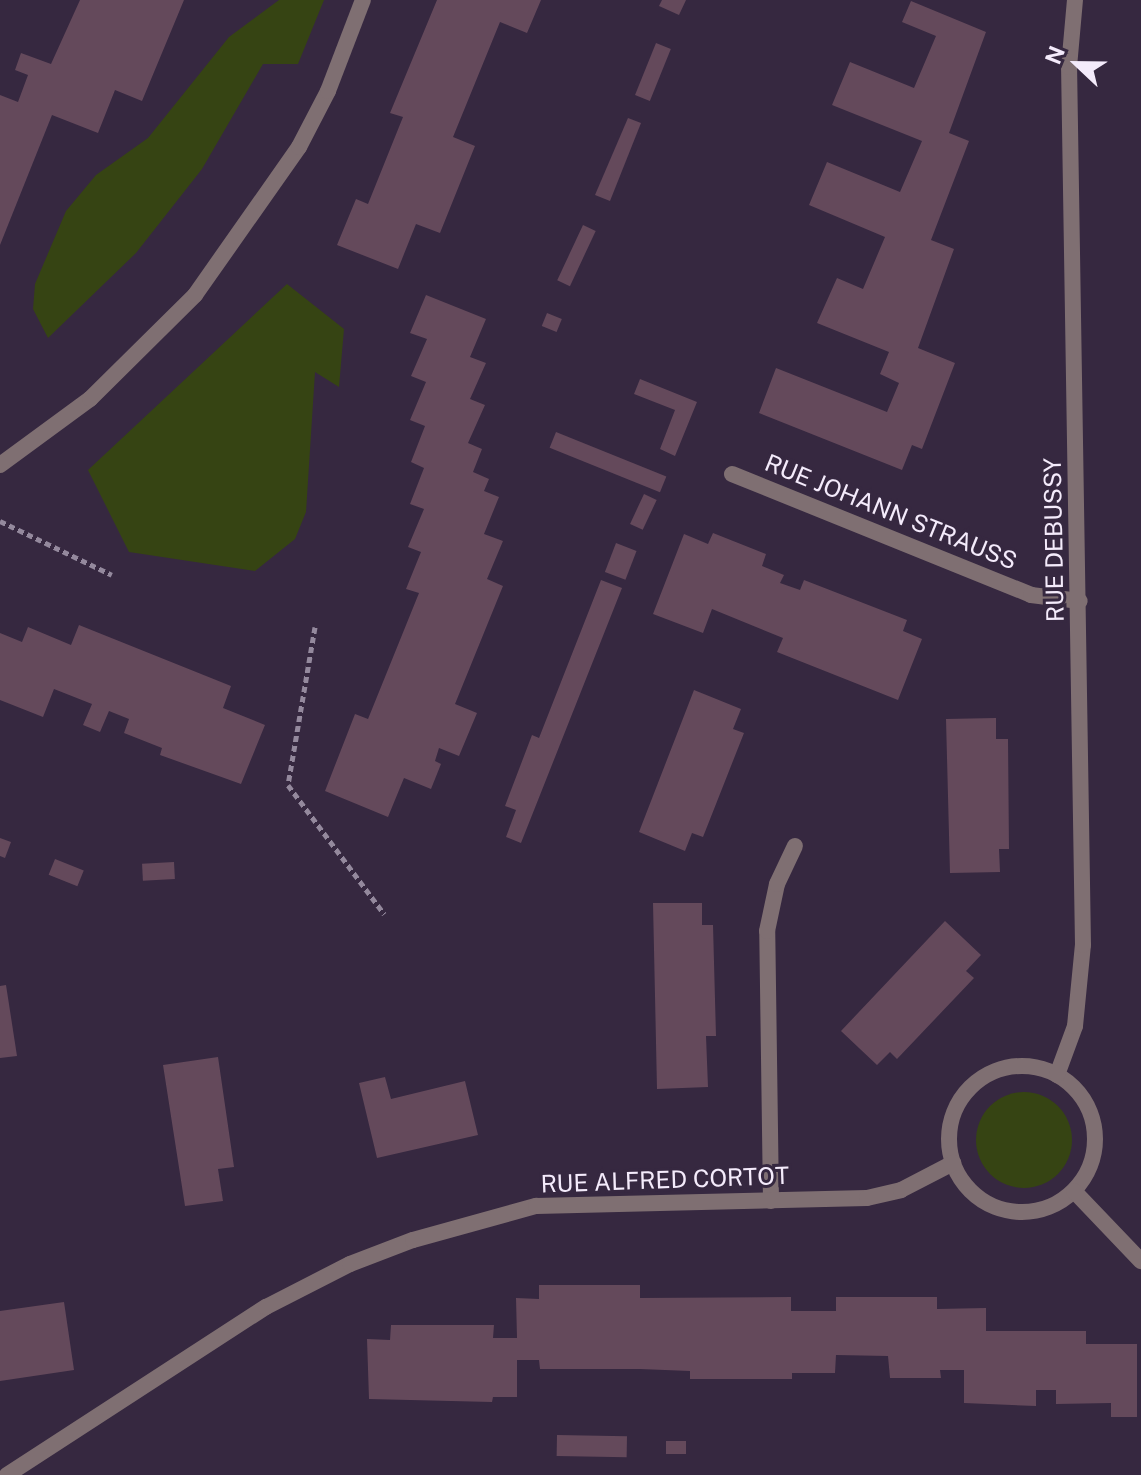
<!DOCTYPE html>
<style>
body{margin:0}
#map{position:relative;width:1141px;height:1475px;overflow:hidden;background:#362840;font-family:"Public Sans",sans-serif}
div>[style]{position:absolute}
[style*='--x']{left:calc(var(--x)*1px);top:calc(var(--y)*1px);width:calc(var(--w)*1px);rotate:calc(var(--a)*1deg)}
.green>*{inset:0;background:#364413}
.round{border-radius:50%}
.building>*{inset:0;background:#64495b;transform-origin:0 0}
.path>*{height:5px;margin-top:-2.5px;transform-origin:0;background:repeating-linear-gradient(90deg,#94899d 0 6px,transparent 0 10px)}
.street>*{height:16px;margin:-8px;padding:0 8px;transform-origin:8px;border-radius:8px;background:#7f6f72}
.street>.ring{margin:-8px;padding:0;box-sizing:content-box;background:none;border:16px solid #7f6f72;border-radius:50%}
span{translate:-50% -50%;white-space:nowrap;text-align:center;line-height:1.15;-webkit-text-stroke:6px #362840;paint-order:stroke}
.street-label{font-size:24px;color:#f4ebfb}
.north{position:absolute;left:1037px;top:24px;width:80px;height:80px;-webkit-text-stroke:6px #362840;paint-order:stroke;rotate:292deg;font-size:22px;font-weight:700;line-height:32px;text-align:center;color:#f4ebfb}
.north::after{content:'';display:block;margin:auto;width:28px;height:36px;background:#f4ebfb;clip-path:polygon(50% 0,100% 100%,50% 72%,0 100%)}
</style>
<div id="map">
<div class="green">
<i style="clip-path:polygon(279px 0,324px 0,298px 64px,263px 64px,202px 169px,136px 253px,48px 338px,33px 309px,35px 284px,66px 211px,96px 175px,148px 138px,229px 37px)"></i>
<i style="clip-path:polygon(287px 284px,344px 329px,339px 387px,315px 372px,306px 512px,295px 539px,255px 571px,129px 552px,88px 470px)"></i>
<i class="round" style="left:976px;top:1092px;width:96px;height:96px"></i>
</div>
<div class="building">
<i style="clip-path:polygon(80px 0,184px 0,142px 101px,115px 90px,98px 133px,52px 115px,0 245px,0 95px,18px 102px,28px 75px,15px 70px,21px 53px,51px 64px)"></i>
<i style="clip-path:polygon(437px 0,541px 0,527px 33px,500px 22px,453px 137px,475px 146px,440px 233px,416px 224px,398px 269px,337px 245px,356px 199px,368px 204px,403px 117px,390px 113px)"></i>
<i style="clip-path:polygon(662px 0,686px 0,679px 15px,659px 6px)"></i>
<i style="clip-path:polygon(911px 1px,986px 32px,949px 133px,969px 141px,931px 240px,954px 249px,918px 348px,955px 363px,922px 449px,912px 445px,902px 470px,759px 413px,776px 368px,887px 412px,899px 383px,880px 374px,889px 352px,817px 323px,837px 278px,863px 289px,885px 237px,809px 205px,827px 162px,900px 192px,922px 141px,832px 105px,850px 62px,914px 88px,936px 36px,902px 22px)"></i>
<i style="left:656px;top:43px;width:16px;height:56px;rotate:22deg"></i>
<i style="clip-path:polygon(628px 118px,641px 123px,610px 201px,595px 195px)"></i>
<i style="left:583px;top:225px;width:14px;height:61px;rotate:25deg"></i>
<i style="clip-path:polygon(426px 295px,486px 319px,470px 357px,486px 363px,470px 399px,485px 405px,468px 443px,482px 449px,473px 472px,489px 479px,484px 491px,499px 497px,484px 534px,503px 541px,487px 579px,503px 586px,455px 704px,477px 713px,459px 756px,439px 748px,435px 761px,441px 764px,431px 789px,404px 778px,388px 817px,325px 791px,355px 714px,368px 719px,419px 593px,406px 589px,421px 552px,408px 547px,424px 509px,410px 504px,424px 468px,411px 462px,425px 426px,410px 420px,426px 382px,411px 376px,427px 339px,410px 333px)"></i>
<i style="left:547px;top:313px;width:16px;height:14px;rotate:22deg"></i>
<i style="clip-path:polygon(640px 379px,697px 402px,675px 456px,660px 449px,675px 410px,634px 394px)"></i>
<i style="left:556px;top:432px;width:119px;height:17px;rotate:22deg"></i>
<i style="left:644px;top:494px;width:14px;height:33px;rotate:25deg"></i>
<i style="clip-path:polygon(713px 533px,766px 554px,762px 566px,784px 575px,780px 583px,800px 590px,804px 580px,907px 620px,903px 631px,922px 639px,898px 700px,777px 652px,783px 638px,712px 609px,703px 633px,653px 614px,684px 534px,708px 544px)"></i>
<i style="left:616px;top:543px;width:22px;height:31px;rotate:21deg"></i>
<i style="clip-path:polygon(601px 580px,622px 588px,521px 843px,506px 837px,516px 810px,505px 806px,532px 735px,539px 738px)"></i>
<i style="clip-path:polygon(79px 625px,231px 686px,223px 708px,265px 725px,241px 784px,160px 755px,162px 748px,124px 733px,129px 719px,109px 711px,100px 732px,83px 725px,92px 704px,54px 689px,43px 717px,0 700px,0 633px,22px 642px,28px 627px,71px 645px)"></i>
<i style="clip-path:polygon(694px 690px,741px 709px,733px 729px,744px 733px,703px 837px,692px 833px,685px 851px,639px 832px)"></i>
<i style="clip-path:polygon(996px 718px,996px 739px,1008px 739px,1009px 849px,999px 849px,1000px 872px,950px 873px,946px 719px)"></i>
<i style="clip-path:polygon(0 838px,11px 842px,5px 858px,0 856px)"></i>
<i style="left:55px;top:859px;width:31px;height:17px;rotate:22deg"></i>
<i style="left:174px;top:862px;width:17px;height:32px;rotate:87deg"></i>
<i style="clip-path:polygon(653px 903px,702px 903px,702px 925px,713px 925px,716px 1036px,706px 1036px,708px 1087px,657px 1089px)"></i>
<i style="clip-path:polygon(945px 921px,981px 955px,966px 971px,974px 978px,897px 1059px,890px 1052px,877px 1065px,841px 1031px)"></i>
<i style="clip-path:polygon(6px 985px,17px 1056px,0 1058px,0 986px)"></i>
<i style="clip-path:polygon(218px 1057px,234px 1167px,218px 1169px,223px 1201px,185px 1206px,163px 1065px)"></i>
<i style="clip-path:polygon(385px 1077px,391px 1099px,465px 1081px,478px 1135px,377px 1158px,359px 1083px)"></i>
<i style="clip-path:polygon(539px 1285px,640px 1285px,640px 1298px,791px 1297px,791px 1311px,836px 1311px,836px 1297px,937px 1297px,937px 1309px,986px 1308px,986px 1331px,1086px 1331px,1086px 1344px,1137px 1344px,1137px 1417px,1111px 1417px,1111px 1403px,1056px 1404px,1056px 1390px,1036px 1390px,1036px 1406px,964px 1403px,964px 1370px,940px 1370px,941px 1378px,890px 1378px,888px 1356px,836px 1355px,835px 1373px,792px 1373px,792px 1379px,690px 1379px,690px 1371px,640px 1369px,540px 1369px,539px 1360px,517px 1360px,517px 1397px,493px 1397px,492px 1402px,369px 1399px,367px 1339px,390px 1340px,391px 1325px,494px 1325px,493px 1338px,517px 1338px,516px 1298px,539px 1299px)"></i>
<i style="clip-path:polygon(64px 1302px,74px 1370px,0 1381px,0 1311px)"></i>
<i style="left:557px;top:1435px;width:70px;height:21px;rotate:1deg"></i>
<i style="left:666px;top:1441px;width:20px;height:13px"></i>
</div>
<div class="path">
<i style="--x:0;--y:521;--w:124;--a:25.7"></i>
<i style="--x:315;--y:627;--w:160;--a:99.7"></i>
<i style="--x:288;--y:785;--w:161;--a:53.3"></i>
</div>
<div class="street">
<i style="--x:0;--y:465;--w:112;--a:-36.3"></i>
<i style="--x:90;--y:399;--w:148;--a:-44.7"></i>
<i style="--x:195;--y:295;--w:181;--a:-54.9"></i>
<i style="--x:299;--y:147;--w:63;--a:-62.6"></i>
<i style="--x:328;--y:91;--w:97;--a:-69"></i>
<i style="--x:732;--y:474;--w:323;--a:22"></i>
<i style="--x:1031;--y:595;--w:49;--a:7"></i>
<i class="ring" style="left:949px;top:1066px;width:130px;height:130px"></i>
<i style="--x:1057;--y:1075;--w:52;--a:-69.8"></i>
<i style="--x:1075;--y:1026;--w:81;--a:-84.4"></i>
<i style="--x:1083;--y:945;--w:878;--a:-90.91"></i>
<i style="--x:1069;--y:67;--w:67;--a:-84.9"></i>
<i style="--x:1074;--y:1191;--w:97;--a:46.3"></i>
<i style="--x:771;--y:1201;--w:270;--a:-90.8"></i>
<i style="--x:767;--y:931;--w:48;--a:-78"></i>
<i style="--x:777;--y:884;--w:42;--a:-64.7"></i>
<i style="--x:7;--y:1475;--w:309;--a:-33"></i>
<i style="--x:266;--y:1307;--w:94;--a:-27.1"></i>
<i style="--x:350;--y:1264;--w:67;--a:-20.9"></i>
<i style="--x:413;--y:1240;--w:128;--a:-15.5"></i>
<i style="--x:536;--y:1206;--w:331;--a:-1.4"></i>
<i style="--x:867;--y:1198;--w:35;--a:-13"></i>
<i style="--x:901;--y:1190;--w:59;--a:-27.4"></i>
</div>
<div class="street-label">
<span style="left:891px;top:512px;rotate:22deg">RUE JOHANN STRAUSS</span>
<span style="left:1054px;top:540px;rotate:-91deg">RUE DEBUSSY</span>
<span style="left:665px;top:1180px;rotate:-2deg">RUE ALFRED CORTOT</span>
</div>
<div class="north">N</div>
</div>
